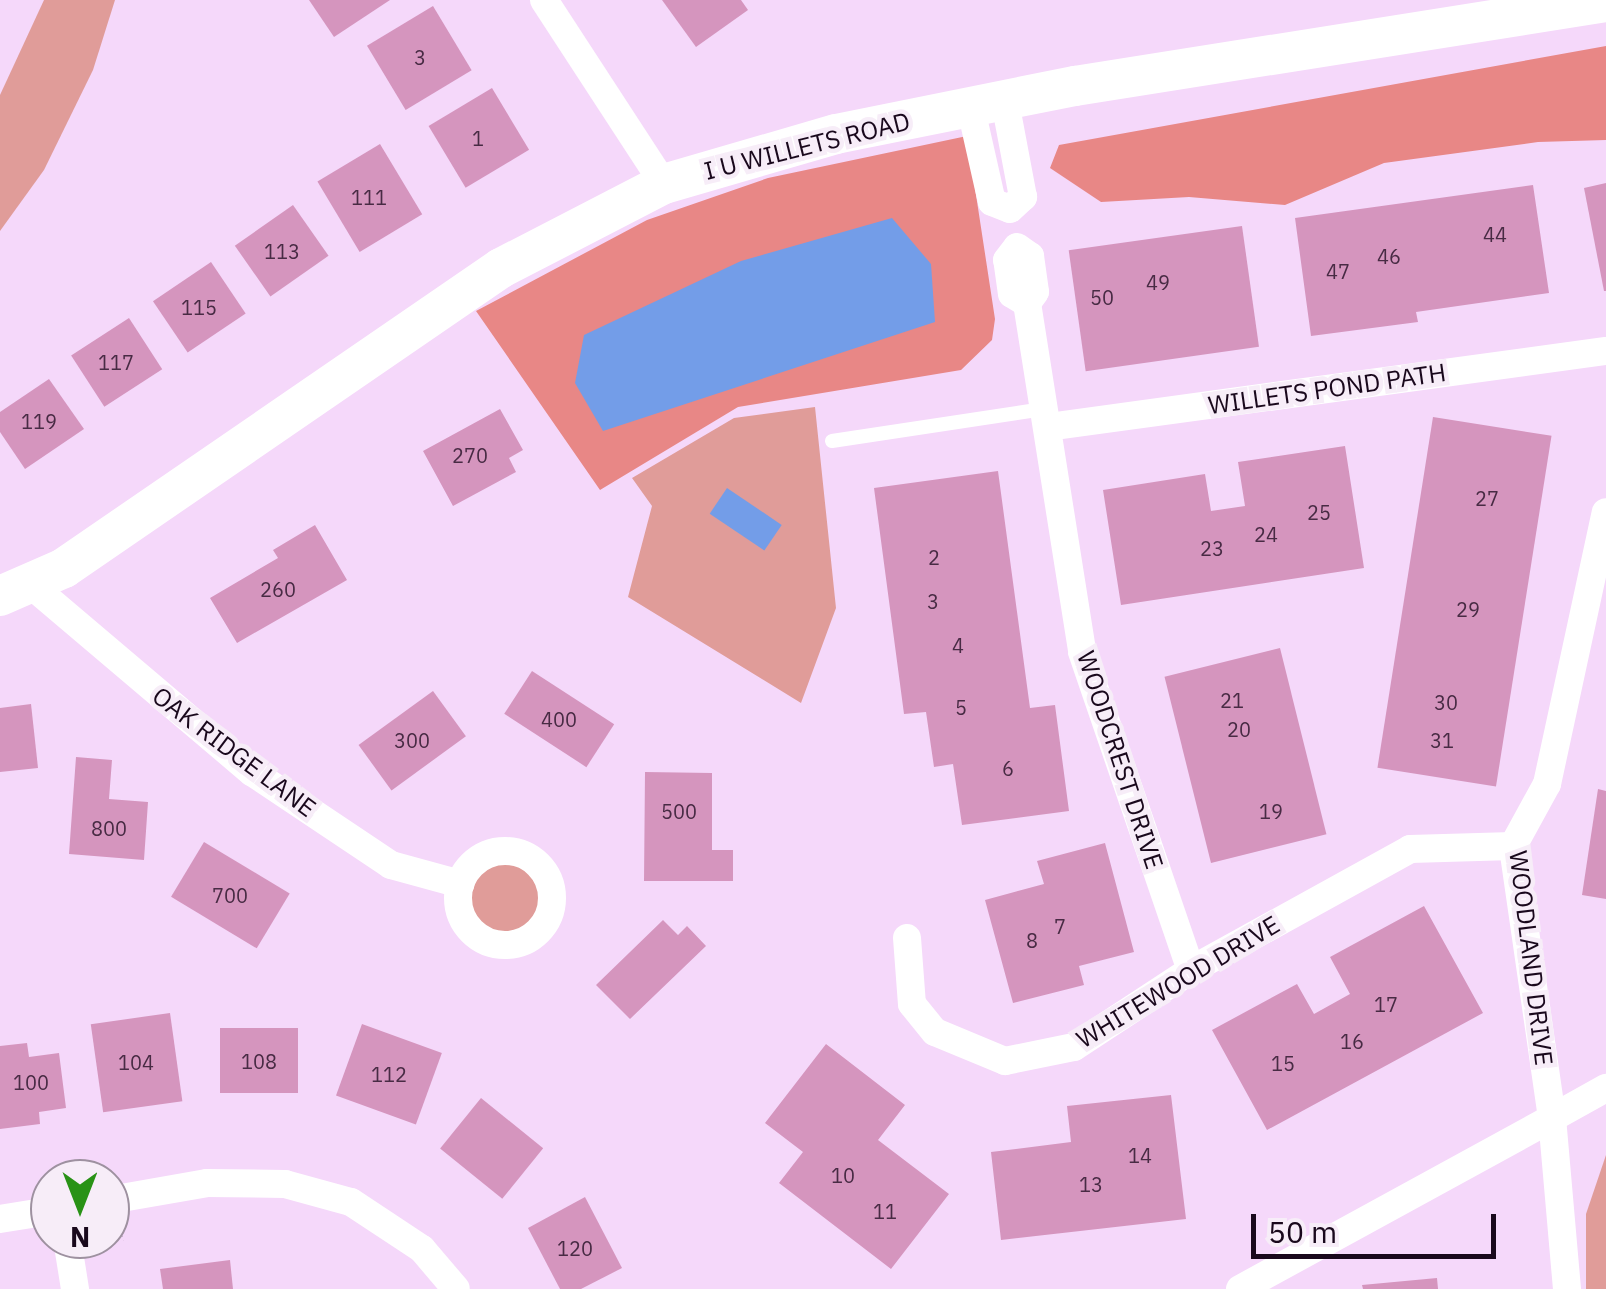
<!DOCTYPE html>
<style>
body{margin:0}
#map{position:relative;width:1606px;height:1289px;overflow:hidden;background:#f5d8fa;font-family:"IBM Plex Sans",sans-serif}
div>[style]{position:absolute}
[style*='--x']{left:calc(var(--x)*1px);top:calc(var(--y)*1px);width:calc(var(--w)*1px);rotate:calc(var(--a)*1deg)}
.green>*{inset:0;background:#e09c99}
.round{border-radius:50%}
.forest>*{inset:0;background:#e88786}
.water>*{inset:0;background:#739de8;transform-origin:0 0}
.building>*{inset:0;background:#d595be;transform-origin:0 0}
.path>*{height:6px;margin-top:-3px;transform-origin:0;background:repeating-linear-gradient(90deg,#7f6983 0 2.5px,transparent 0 10.5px)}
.service>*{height:14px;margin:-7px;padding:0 7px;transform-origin:7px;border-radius:7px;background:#fff}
.minor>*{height:28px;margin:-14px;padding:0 14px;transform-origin:14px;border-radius:14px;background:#fff}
.minor>.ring{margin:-14px;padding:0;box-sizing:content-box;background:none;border:28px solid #fff;border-radius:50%}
.secondary>*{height:40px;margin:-20px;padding:0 20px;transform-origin:20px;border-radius:20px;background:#fff}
span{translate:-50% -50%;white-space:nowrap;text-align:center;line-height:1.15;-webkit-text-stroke:9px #f7edf8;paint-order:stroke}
.number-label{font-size:20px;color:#482b44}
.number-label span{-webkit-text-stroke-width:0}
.street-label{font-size:25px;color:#19081c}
.north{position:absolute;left:30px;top:1159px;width:100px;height:100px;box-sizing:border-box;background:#f7edf8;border:2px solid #9e91a0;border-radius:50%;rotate:180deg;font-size:28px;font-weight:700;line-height:40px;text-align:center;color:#19081c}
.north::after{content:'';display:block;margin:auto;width:35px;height:45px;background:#299216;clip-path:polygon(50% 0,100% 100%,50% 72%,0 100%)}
.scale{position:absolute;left:1251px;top:1214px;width:245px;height:45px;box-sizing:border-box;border:5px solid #19081c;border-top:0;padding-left:12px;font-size:30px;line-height:35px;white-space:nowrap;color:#19081c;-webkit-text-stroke:8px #f7edf8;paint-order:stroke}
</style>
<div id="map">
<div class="green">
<i style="clip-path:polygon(44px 0,115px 0,93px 70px,44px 170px,0 231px,0 95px)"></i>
<i style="clip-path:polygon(815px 407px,836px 608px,801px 703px,628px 597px,652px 506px,632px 478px,734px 418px)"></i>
<i class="round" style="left:458px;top:851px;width:94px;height:94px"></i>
<i style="clip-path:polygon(1606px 1155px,1606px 1289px,1586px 1289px,1586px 1214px)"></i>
</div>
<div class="forest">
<i style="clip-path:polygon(1606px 46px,1606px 140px,1538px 142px,1384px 163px,1285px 205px,1189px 197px,1101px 202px,1050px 168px,1059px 145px)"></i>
<i style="clip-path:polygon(967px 136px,995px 319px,992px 340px,961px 370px,738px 407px,600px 490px,476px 311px,647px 220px,768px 178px)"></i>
</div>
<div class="water">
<i style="clip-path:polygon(892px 218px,931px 264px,935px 322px,603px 431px,575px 383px,584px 335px,741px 261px)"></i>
<i style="left:727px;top:488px;width:66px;height:31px;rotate:34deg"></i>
</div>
<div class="building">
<i style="clip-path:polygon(309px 0,390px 0,334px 37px)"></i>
<i style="clip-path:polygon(662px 0,741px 0,748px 10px,696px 47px)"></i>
<i style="left:433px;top:6px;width:75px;height:77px;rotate:59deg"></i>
<i style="left:492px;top:88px;width:72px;height:74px;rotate:59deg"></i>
<i style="left:380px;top:144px;width:82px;height:73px;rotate:59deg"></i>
<i style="clip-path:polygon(1606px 183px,1606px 291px,1604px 291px,1584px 188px)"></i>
<i style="clip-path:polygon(1533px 185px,1549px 293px,1416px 312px,1418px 322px,1311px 336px,1295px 218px)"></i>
<i style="left:293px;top:205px;width:62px;height:71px;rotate:55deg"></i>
<i style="left:1242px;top:226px;width:122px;height:175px;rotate:82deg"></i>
<i style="left:211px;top:262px;width:62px;height:70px;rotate:56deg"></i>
<i style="left:129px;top:318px;width:61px;height:69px;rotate:57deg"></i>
<i style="clip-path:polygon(49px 379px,84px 429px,25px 469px,0 432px,0 412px)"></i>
<i style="clip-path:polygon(500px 409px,523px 450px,509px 458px,516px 472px,453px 506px,423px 451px)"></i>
<i style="left:1433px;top:417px;width:120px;height:355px;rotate:9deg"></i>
<i style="clip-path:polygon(1345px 446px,1364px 568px,1121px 605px,1103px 490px,1205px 474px,1211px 511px,1245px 506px,1238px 462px)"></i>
<i style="clip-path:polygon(998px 471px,1030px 708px,1055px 705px,1069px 811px,962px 825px,953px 764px,934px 767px,926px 712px,904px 714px,874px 488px)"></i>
<i style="clip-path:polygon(315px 525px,347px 580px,237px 643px,210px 598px,278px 558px,273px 550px)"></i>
<i style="left:1280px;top:648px;width:192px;height:119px;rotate:76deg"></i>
<i style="left:532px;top:671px;width:98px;height:51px;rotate:33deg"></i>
<i style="left:433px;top:691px;width:56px;height:92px;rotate:54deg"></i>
<i style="clip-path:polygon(31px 704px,38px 768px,0 772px,0 708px)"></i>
<i style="clip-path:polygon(76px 757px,112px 760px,109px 799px,148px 802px,144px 860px,69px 854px)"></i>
<i style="clip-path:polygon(645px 772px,712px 773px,712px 850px,733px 850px,733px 881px,644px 881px)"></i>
<i style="clip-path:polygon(1598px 789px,1606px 791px,1606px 899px,1582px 895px)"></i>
<i style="left:204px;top:842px;width:100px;height:64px;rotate:31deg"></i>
<i style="clip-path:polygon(1105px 843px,1134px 952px,1079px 966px,1084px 985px,1013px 1003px,985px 900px,1044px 884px,1037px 861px)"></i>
<i style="clip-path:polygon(1424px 906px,1483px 1013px,1267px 1130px,1212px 1030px,1297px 984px,1314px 1014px,1350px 994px,1330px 957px)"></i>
<i style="clip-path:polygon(663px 920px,678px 935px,687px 926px,706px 946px,630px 1019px,596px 985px)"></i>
<i style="left:170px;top:1013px;width:89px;height:80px;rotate:82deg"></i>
<i style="left:362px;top:1024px;width:85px;height:76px;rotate:20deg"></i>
<i style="left:220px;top:1028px;width:78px;height:65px"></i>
<i style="clip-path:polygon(27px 1043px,29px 1057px,59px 1053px,66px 1108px,39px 1112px,40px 1124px,0 1129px,0 1046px)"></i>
<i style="clip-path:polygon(826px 1044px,905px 1105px,878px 1140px,949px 1194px,891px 1269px,779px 1183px,803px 1152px,765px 1123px)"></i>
<i style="clip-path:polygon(1171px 1095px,1186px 1219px,1001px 1240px,991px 1152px,1071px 1142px,1067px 1106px)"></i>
<i style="left:481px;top:1098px;width:80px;height:65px;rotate:39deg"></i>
<i style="clip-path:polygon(585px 1197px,622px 1268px,581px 1289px,560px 1289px,528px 1228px)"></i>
<i style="clip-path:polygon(230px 1260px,233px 1289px,163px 1289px,160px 1269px)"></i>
<i style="clip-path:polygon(1437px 1278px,1438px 1289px,1363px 1289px,1362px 1285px)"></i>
</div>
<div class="path">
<i style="--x:102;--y:1242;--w:21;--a:-11"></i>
</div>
<div class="service">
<i style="--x:832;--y:441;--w:214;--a:-8.6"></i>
</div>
<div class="minor">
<i style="--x:544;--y:0;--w:220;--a:56.9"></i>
<i style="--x:971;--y:109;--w:95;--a:77.3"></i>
<i style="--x:992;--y:202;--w:19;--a:21"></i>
<i style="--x:1010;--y:209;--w:18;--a:-43"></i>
<i style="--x:1023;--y:197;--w:97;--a:-100.7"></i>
<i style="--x:1017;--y:247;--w:16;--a:35"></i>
<i style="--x:1030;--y:256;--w:36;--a:82"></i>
<i style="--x:1035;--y:292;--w:14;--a:126"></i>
<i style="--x:1027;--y:303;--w:17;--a:-149"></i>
<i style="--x:1012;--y:294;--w:34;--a:-98"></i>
<i style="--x:1007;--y:260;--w:16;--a:-52"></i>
<i style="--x:1027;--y:303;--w:353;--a:81"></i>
<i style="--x:1082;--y:652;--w:336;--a:71.1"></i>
<i style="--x:1048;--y:427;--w:563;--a:-7.76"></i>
<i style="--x:30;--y:584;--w:291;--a:40.3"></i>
<i style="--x:252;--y:772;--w:167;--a:33.8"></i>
<i style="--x:391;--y:865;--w:72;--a:15.4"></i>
<i class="ring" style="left:458px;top:851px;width:66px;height:66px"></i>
<i style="--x:907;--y:938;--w:66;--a:85.7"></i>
<i style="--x:912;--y:1004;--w:36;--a:51"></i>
<i style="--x:935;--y:1032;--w:76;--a:22.5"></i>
<i style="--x:1005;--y:1061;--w:70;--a:-11.5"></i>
<i style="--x:1074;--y:1047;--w:140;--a:-33.3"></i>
<i style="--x:1191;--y:970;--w:250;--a:-28.9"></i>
<i style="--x:1410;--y:849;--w:103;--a:-1.7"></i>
<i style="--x:110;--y:1200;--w:98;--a:-9.9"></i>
<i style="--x:207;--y:1183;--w:78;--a:0.7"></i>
<i style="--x:285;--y:1184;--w:68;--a:15.3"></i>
<i style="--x:351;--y:1202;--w:85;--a:33.5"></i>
<i style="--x:422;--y:1249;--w:52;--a:49.6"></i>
<i style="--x:0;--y:1219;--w:51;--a:-9.1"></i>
<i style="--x:67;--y:1239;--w:51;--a:80.9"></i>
<i style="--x:1240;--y:1289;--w:356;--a:-28.7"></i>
<i style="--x:1552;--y:1118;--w:275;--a:-98.2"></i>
<i style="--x:1513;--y:846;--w:71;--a:-61.3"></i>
<i style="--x:1547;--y:784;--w:278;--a:-77.8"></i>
<i style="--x:1567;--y:1289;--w:172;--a:-95"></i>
<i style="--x:1552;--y:1118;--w:62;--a:-29.1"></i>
</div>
<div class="secondary">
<i style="--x:0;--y:596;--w:70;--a:-23.6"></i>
<i style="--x:64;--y:568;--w:530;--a:-34.47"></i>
<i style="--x:501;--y:268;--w:183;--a:-27.3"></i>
<i style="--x:664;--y:184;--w:179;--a:-16.2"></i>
<i style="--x:836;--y:134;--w:244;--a:-11.4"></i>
<i style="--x:1075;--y:86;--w:538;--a:-8.99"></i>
</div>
<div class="number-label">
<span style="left:420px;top:57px">3</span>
<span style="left:478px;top:138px">1</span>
<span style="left:369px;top:197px">111</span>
<span style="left:1495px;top:234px">44</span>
<span style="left:282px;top:251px">113</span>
<span style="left:1389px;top:256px">46</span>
<span style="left:1338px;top:271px">47</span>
<span style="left:1158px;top:282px">49</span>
<span style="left:1102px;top:297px">50</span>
<span style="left:199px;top:307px">115</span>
<span style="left:116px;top:362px">117</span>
<span style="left:39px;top:421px">119</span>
<span style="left:470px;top:455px">270</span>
<span style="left:1487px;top:498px">27</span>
<span style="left:1319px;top:512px">25</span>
<span style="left:1266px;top:534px">24</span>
<span style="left:1212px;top:548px">23</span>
<span style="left:934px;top:557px">2</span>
<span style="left:278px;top:589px">260</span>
<span style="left:933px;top:601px">3</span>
<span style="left:1468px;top:609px">29</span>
<span style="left:958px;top:645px">4</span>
<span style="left:1232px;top:700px">21</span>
<span style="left:1446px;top:702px">30</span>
<span style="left:961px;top:707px">5</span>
<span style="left:559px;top:719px">400</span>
<span style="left:1239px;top:729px">20</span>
<span style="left:412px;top:740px">300</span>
<span style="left:1442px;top:740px">31</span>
<span style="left:1008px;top:768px">6</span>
<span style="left:679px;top:811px">500</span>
<span style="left:1271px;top:811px">19</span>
<span style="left:109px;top:828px">800</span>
<span style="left:230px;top:895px">700</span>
<span style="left:1060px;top:926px">7</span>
<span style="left:1032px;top:940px">8</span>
<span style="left:1386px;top:1004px">17</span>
<span style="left:1352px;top:1041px">16</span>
<span style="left:259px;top:1061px">108</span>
<span style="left:136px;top:1062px">104</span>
<span style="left:1283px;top:1063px">15</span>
<span style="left:389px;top:1074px">112</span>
<span style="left:31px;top:1082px">100</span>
<span style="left:1140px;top:1155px">14</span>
<span style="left:843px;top:1175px">10</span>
<span style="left:1091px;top:1184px">13</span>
<span style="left:885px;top:1211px">11</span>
<span style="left:575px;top:1248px">120</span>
</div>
<div class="street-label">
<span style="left:807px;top:146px;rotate:-14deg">I U WILLETS ROAD</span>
<span style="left:1327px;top:389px;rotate:-8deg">WILLETS POND PATH</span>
<span style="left:234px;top:752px;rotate:37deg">OAK RIDGE LANE</span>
<span style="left:1120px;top:760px;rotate:72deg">WOODCREST DRIVE</span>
<span style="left:1531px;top:958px;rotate:83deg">WOODLAND DRIVE</span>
<span style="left:1178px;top:982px;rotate:-31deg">WHITEWOOD DRIVE</span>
</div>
<div class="north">N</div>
<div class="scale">50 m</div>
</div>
